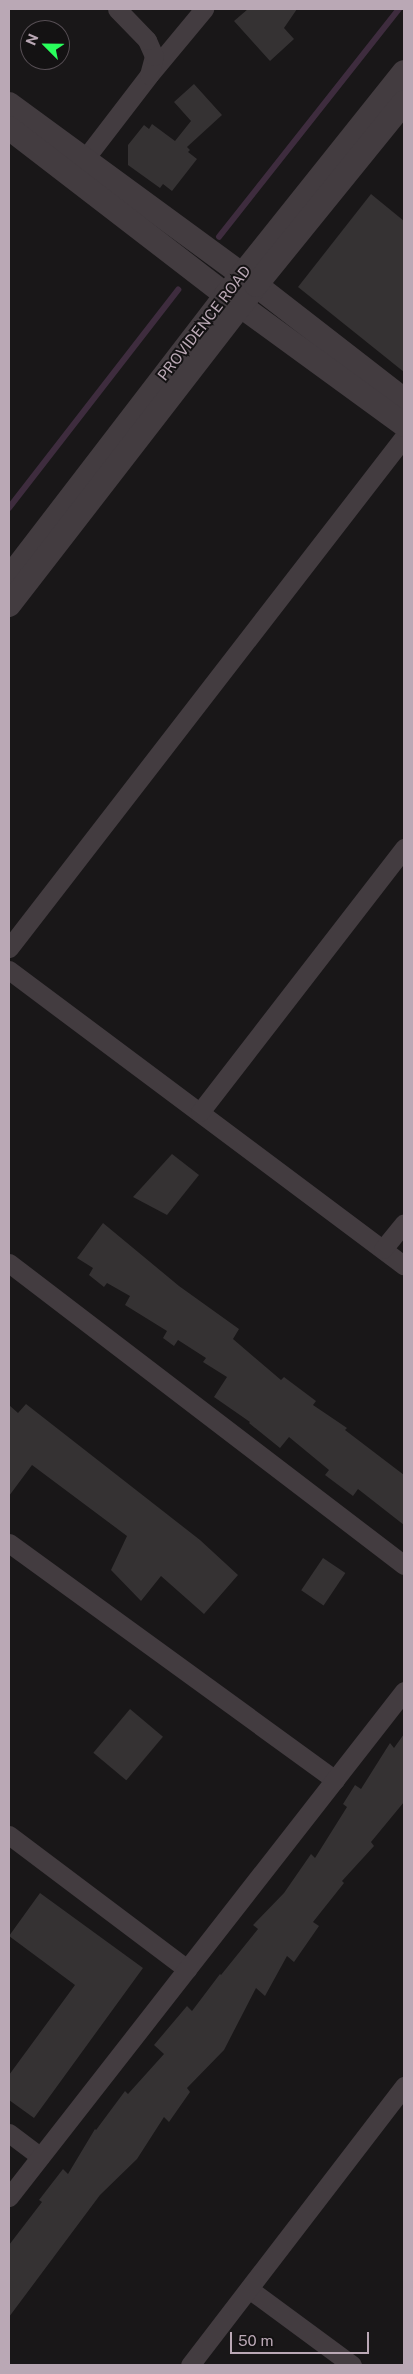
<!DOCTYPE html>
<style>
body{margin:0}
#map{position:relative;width:413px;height:2374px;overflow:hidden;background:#191718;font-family:"Public Sans",sans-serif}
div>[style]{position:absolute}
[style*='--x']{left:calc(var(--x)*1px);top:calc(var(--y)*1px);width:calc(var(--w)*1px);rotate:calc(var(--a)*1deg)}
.stream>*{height:5.5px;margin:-2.75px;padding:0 2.75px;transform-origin:2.75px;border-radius:2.75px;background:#3e2c3e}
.building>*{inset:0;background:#353233;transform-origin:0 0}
.minor>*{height:19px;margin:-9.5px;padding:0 9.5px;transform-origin:9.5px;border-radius:9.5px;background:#433c40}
.tertiary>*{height:24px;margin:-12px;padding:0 12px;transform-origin:12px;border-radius:12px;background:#433c40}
span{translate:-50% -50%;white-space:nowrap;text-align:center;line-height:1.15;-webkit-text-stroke:4px #141213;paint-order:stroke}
.street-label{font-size:15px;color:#baa8b5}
.frame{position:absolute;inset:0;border:10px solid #baa8b5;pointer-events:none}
.north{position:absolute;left:20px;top:20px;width:50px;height:50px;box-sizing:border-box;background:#141213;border:1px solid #564e54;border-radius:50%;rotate:293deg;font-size:14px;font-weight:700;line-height:20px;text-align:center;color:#baa8b5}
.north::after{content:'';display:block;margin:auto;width:18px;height:22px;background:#29ff5c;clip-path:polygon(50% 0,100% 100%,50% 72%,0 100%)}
.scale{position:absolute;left:230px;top:2332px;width:139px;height:22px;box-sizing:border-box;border:2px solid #baa8b5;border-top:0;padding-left:6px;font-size:15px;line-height:18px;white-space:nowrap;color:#baa8b5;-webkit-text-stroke:4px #141213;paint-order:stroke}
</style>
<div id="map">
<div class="stream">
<i style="--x:219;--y:237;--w:290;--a:-51.7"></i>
<i style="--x:9;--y:508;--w:276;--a:-52.2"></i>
</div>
<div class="building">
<i style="clip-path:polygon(248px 9px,297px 9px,284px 28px,294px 39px,270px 61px,234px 21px)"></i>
<i style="clip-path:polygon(194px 84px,222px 115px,187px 147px,190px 150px,188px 152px,197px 159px,172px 191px,163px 184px,160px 188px,128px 165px,128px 145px,144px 125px,149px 129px,152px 124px,175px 141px,191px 121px,174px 102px)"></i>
<i style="clip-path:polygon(371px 194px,404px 221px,404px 372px,298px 287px)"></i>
<i style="clip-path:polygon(172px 1154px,199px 1175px,167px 1215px,133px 1197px)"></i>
<i style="clip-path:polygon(103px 1223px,179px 1286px,239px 1329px,233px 1339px,281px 1380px,284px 1377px,316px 1401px,313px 1405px,347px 1428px,345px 1430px,404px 1475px,404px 1525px,358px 1489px,353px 1496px,325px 1475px,329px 1470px,289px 1437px,280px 1448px,249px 1423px,250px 1422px,214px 1397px,227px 1377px,203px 1362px,206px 1358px,178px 1340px,174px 1346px,163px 1338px,167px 1331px,125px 1305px,130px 1296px,107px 1283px,104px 1287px,89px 1275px,93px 1268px,77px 1258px)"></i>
<i style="clip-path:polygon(26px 1404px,200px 1540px,238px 1575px,204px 1614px,161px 1576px,141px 1601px,111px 1570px,127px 1536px,32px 1465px,9px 1496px,9px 1405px,18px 1413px)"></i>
<i style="left:323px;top:1558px;width:27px;height:39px;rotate:34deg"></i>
<i style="left:130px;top:1709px;width:43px;height:57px;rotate:40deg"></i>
<i style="clip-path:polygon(404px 1734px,404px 1802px,371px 1842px,374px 1846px,342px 1881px,344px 1883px,313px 1922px,319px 1926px,294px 1962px,287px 1956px,265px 1996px,256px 1988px,224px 2050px,187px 2088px,190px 2092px,169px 2122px,164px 2117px,137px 2159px,100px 2195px,9px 2317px,9px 2245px,42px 2202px,39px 2200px,63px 2169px,68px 2174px,95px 2129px,96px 2130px,125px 2091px,128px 2094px,164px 2054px,154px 2045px,187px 2006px,192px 2011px,220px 1974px,221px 1975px,258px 1929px,253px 1925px,284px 1893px,311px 1854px,315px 1858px,347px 1807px,343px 1804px,355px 1785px,361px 1789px,390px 1743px,394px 1748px)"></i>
<i style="clip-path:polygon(40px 1893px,143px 1968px,34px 2118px,9px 2100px,9px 2075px,75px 1985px,9px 1936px)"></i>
</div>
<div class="minor">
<i style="--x:150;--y:74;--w:85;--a:-50.3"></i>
<i style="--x:77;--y:169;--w:118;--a:-52.5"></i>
<i style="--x:149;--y:75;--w:20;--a:-75"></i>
<i style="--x:154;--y:56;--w:17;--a:-114"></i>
<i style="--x:147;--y:40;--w:43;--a:-134.1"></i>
<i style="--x:9;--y:948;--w:646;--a:-52.3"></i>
<i style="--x:9;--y:970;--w:493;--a:36.8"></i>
<i style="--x:200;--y:1112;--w:334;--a:-52.3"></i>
<i style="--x:383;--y:1249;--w:33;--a:-51"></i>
<i style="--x:9;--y:1263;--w:497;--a:37.4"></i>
<i style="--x:9;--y:1543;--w:403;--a:36"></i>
<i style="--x:9;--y:1835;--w:223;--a:37"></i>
<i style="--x:9;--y:2133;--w:39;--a:37"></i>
<i style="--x:9;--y:2197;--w:642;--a:-52.02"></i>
<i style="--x:249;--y:2289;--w:128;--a:36.4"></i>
<i style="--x:190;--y:2365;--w:352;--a:-52.5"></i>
</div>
<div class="tertiary">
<i style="--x:9;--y:104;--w:306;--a:36.2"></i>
<i style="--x:256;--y:285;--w:187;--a:37.8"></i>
<i style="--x:9;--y:128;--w:274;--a:37.6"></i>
<i style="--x:226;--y:295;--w:220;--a:36.1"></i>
<i style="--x:9;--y:578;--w:357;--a:-52.5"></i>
<i style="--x:226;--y:295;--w:285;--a:-51.4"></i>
<i style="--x:9;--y:605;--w:404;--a:-52.3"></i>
<i style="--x:256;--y:285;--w:235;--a:-51"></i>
</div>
<div class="street-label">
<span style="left:204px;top:323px;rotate:-52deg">PROVIDENCE ROAD</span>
</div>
<div class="frame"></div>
<div class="north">N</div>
<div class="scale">50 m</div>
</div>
